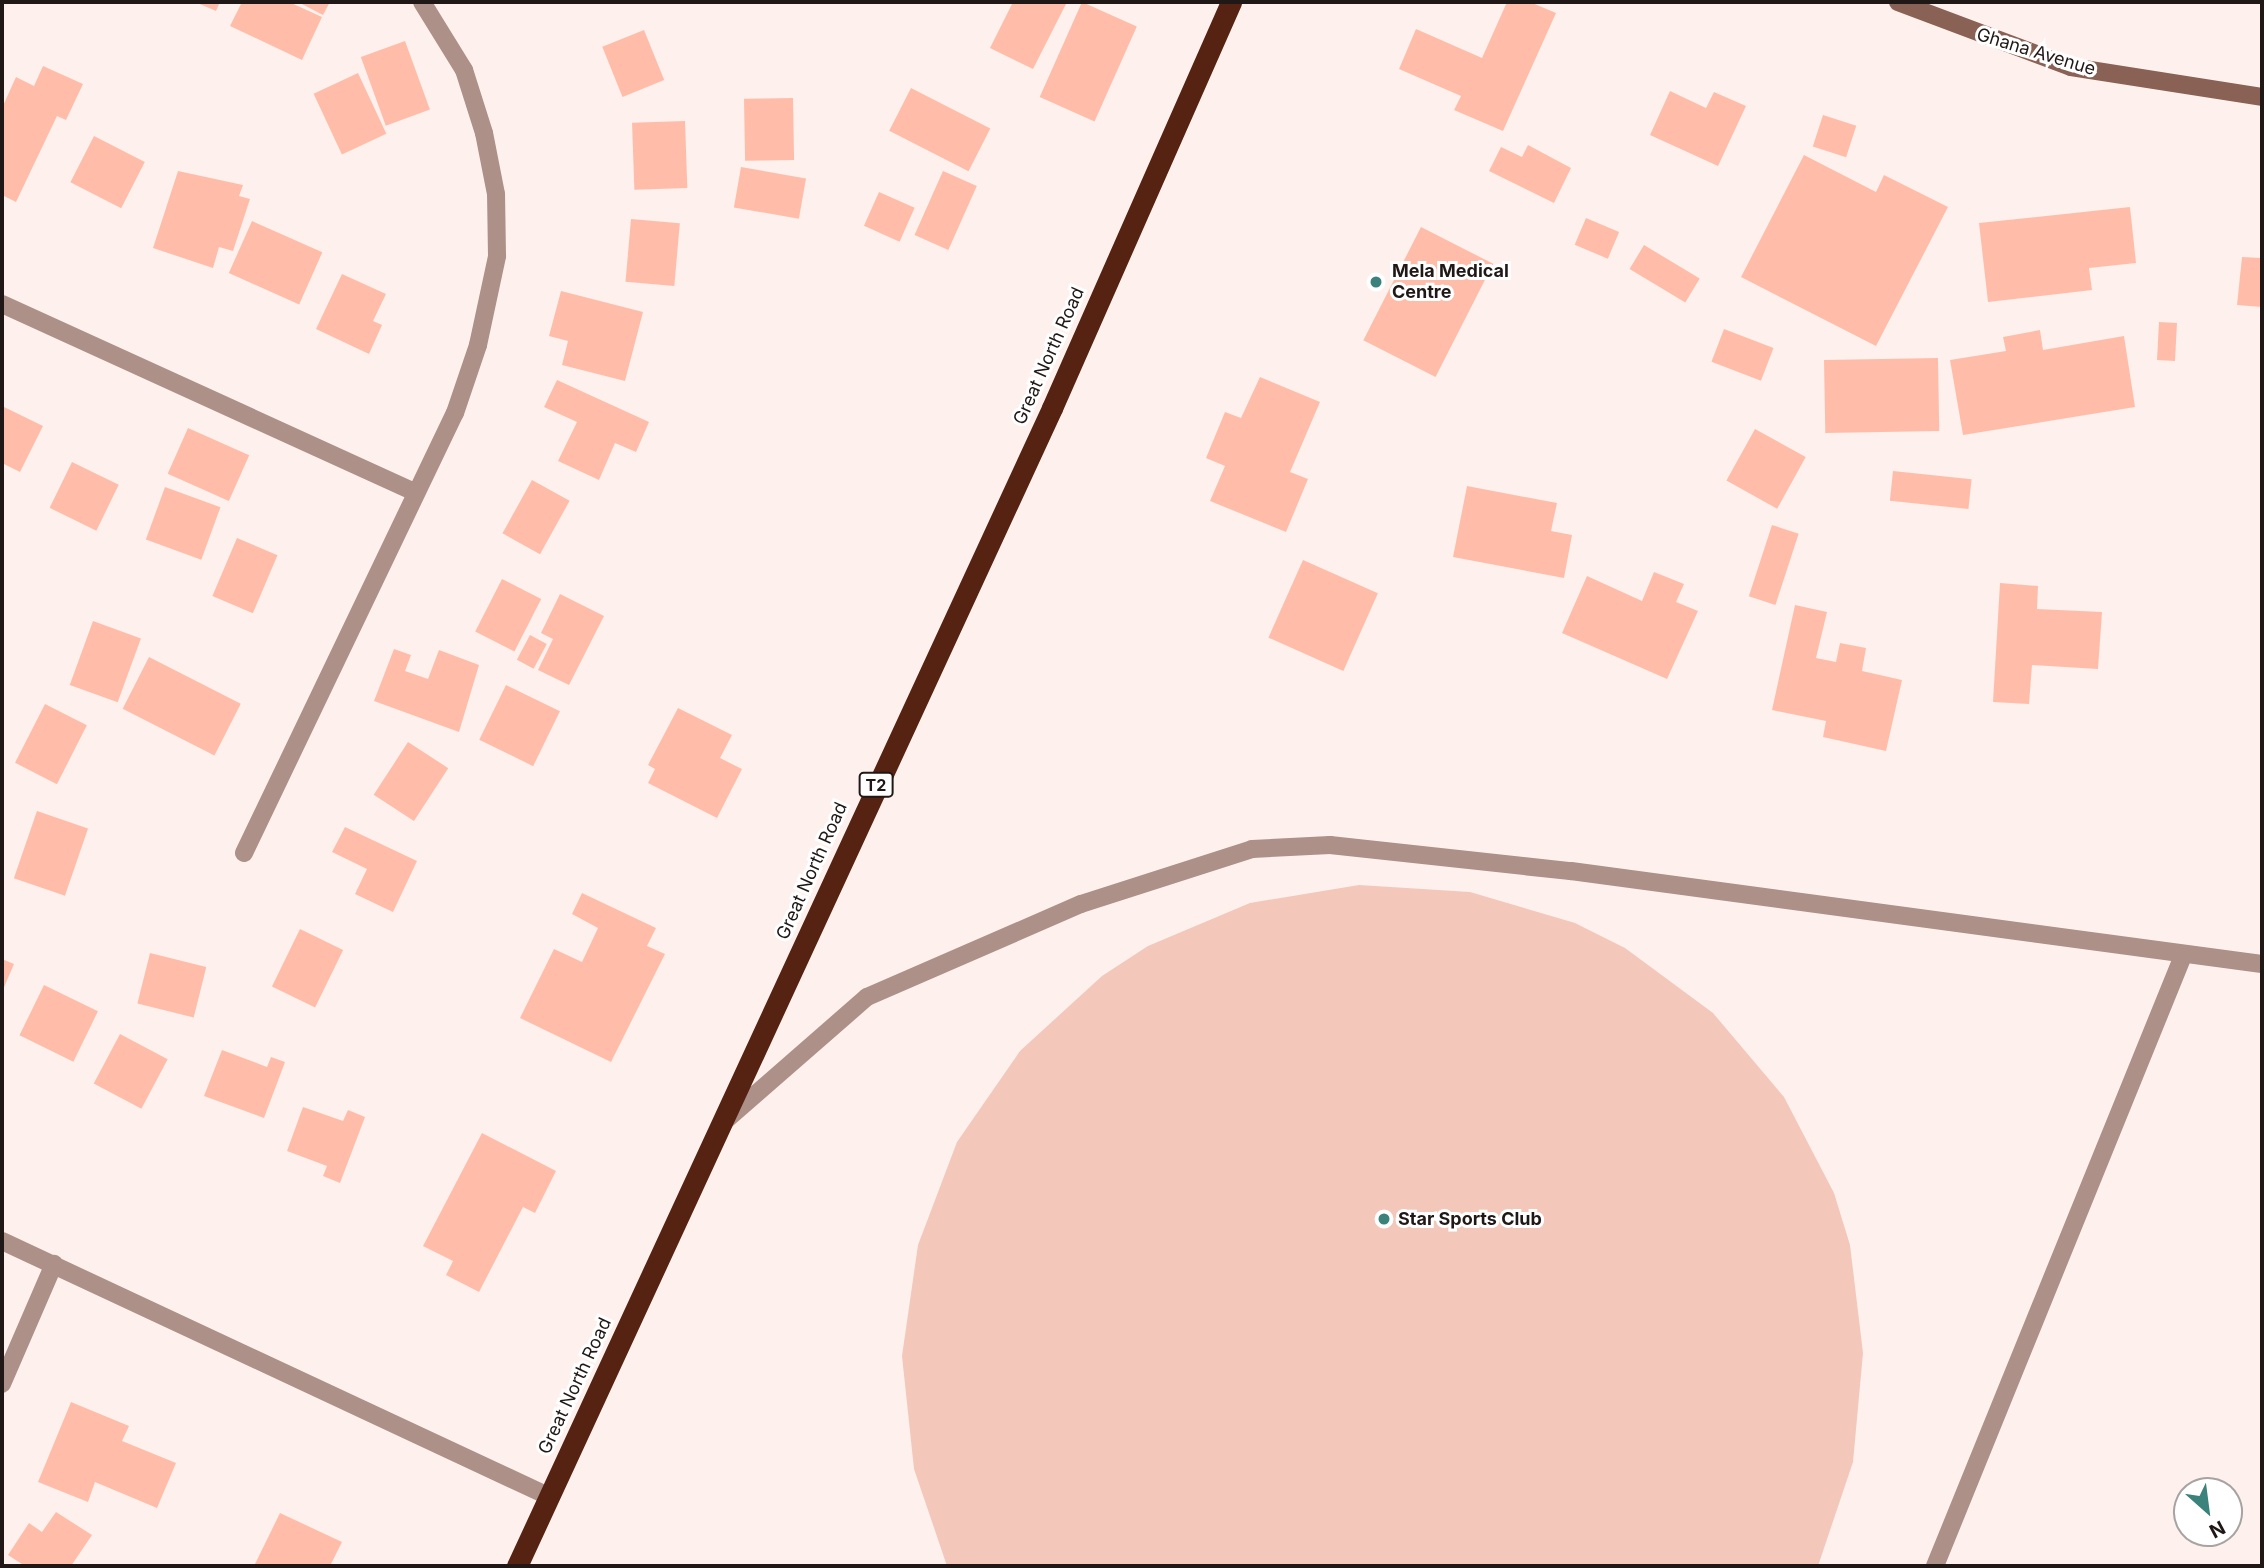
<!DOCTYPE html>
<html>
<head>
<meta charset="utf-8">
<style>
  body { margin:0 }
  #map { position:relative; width:2264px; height:1568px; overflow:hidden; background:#fef1ed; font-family:Inter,sans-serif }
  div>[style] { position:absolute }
  .green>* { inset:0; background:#f3c7ba }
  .building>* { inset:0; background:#ffbda9; transform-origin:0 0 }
  .lane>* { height:18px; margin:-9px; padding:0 9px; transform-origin:9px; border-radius:9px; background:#ad9088 }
  .street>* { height:18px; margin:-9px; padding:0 9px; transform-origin:9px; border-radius:9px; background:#ad9088 }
  .secondary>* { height:18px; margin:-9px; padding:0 9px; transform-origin:9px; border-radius:9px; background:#896155 }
  .highway>* { height:21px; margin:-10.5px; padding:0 10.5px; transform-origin:10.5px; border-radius:10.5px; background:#562212 }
  .dots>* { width:19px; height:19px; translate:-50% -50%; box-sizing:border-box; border:4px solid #fff; border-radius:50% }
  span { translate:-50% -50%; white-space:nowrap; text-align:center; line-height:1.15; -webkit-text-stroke:6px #fff; paint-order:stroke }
  .shield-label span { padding:2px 5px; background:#fff; border:2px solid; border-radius:5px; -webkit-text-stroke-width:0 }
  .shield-label { font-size:16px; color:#201816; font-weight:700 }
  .street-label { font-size:18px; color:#201816 }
  .poi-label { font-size:18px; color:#201816; font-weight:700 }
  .left { translate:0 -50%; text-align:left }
  .frame { position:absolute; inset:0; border:4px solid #201816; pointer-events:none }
  .north { position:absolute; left:2173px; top:1477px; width:70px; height:70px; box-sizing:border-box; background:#fff; border:2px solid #a6a3a2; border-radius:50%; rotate:152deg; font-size:19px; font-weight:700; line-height:28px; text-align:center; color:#201816 }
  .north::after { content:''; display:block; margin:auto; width:24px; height:32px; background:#3b827c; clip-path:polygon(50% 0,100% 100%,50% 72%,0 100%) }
</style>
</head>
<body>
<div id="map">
  <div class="green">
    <div style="clip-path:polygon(1359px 885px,1470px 892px,1575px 923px,1625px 948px,1713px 1013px,1784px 1097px,1834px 1193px,1850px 1245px,1863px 1353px,1853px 1462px,1818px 1566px,947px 1566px,914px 1469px,902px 1356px,918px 1245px,957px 1142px,1020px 1051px,1102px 976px,1148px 946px,1250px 903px)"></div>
  </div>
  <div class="building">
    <div style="clip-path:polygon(195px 2px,220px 2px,216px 11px)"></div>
    <div style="clip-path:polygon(242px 2px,289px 2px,322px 17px,302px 60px,230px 26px)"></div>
    <div style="clip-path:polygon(298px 2px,330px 2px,323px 15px)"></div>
    <div style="clip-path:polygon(1013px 2px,1067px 2px,1033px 69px,990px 48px)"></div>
    <div style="left:1082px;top:2px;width:60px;height:104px;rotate:24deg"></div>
    <div style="clip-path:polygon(1507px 2px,1530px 2px,1556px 13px,1503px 131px,1454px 110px,1461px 96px,1399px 69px,1416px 29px,1482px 58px)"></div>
    <div style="left:644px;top:30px;width:54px;height:45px;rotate:68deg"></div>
    <div style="left:405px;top:41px;width:73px;height:47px;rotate:70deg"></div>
    <div style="clip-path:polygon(43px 66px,83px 84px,66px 120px,57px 116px,16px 202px,2px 195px,2px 108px,16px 77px,34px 86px)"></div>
    <div style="left:358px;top:73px;width:67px;height:49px;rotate:65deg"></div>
    <div style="left:911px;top:88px;width:89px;height:48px;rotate:27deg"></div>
    <div style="clip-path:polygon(1670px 91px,1706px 108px,1714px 92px,1746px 106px,1718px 166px,1650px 135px)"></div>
    <div style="left:793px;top:98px;width:62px;height:49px;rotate:89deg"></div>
    <div style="left:1823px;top:115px;width:35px;height:33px;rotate:18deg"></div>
    <div style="left:685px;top:121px;width:67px;height:53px;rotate:88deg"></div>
    <div style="left:94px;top:136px;width:57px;height:52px;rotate:27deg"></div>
    <div style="clip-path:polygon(1528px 145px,1571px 168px,1554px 203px,1489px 171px,1501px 147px,1522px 157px)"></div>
    <div style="clip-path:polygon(1804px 155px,1876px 192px,1884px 175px,1948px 207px,1876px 346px,1741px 277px)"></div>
    <div style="left:741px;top:167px;width:66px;height:41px;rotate:10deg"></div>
    <div style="clip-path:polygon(178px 171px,243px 185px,239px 196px,250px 199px,233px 251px,219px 247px,213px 268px,153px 248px)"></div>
    <div style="left:943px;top:171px;width:37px;height:70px;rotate:24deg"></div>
    <div style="left:879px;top:192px;width:39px;height:37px;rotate:24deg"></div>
    <div style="clip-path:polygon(2130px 207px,2136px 263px,2089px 268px,2092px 290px,1988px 302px,1979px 223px)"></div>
    <div style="left:1586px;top:218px;width:36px;height:29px;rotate:23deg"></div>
    <div style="left:631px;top:219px;width:49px;height:63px;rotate:5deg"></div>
    <div style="left:252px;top:221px;width:77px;height:57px;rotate:24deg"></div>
    <div style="left:1421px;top:227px;width:81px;height:127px;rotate:27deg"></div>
    <div style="left:1644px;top:245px;width:65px;height:28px;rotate:31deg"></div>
    <div style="clip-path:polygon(2242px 257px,2262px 258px,2262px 307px,2237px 305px)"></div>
    <div style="clip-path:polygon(342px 274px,386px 294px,373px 321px,382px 325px,369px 354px,316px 329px)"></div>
    <div style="clip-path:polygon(561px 291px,643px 312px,625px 381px,562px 365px,568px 341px,549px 336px)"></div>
    <div style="left:2159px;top:322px;width:18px;height:38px;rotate:3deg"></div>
    <div style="left:1724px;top:329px;width:53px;height:35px;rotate:21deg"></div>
    <div style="clip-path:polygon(2040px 330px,2043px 350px,2124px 336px,2135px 407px,1963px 435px,1950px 360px,2006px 351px,2003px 337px)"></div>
    <div style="left:1938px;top:358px;width:73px;height:114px;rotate:89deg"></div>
    <div style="clip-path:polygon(1260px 377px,1320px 402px,1290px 472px,1308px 479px,1286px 532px,1210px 501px,1225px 466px,1206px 458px,1225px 412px,1241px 418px)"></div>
    <div style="clip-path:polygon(557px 380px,649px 422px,636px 452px,615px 443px,599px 480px,558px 461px,577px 422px,544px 407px)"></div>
    <div style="clip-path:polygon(2px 406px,43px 426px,20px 472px,2px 463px)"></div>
    <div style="left:188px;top:428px;width:67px;height:50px;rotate:24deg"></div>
    <div style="left:1755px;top:429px;width:58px;height:59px;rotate:29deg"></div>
    <div style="left:72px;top:462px;width:52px;height:51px;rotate:26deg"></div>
    <div style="left:1893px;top:471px;width:79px;height:30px;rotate:6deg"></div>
    <div style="left:532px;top:480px;width:43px;height:61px;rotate:29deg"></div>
    <div style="clip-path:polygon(1467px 486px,1557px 503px,1551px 531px,1572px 535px,1564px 578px,1453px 557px)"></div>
    <div style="left:165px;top:487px;width:59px;height:56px;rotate:20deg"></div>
    <div style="left:1772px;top:525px;width:28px;height:75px;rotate:18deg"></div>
    <div style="left:237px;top:538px;width:44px;height:63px;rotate:23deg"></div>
    <div style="left:1303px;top:560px;width:82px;height:85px;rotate:24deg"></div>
    <div style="clip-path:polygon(1654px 572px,1684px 584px,1676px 602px,1698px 611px,1667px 679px,1562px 633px,1587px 576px,1642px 601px)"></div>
    <div style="left:502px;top:579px;width:44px;height:59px;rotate:27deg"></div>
    <div style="clip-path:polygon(2000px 583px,2038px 586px,2037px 609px,2102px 612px,2098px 669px,2032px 665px,2029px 704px,1993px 702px)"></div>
    <div style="clip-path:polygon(560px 594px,604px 616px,569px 685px,538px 670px,553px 639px,541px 633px)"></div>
    <div style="clip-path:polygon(1795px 605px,1827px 612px,1816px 658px,1836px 662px,1840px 643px,1866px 648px,1862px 671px,1902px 680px,1886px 751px,1823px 737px,1826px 721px,1772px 710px)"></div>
    <div style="left:93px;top:621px;width:51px;height:68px;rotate:20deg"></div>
    <div style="left:530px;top:635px;width:19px;height:28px;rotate:28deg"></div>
    <div style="clip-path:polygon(394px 649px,411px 655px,405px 671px,428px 679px,439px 650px,479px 665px,459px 732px,374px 701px)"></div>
    <div style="left:149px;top:657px;width:103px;height:58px;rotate:27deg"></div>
    <div style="left:506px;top:685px;width:60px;height:61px;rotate:26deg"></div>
    <div style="left:45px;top:704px;width:47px;height:66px;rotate:27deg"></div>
    <div style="clip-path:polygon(678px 708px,732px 735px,720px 758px,742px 769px,717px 818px,648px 783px,655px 769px,648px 765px)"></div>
    <div style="left:408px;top:742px;width:48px;height:63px;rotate:33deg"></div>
    <div style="left:37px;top:811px;width:54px;height:71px;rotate:19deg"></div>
    <div style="clip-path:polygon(345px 827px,417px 861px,393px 912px,355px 894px,367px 869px,332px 852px)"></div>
    <div style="clip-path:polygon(582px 893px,656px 928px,647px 946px,665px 954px,611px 1062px,520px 1018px,554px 949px,582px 962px,598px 928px,572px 914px)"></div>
    <div style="left:300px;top:929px;width:48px;height:64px;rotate:26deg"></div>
    <div style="left:150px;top:953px;width:58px;height:52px;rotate:14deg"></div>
    <div style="clip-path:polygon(2px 959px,14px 964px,2px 992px)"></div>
    <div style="left:44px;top:985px;width:60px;height:56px;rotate:26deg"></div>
    <div style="left:120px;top:1034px;width:54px;height:56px;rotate:28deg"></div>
    <div style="clip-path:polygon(222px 1050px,267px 1067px,271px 1057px,285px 1062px,264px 1118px,204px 1096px)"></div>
    <div style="clip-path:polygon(303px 1107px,343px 1121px,348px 1110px,365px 1117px,340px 1183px,323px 1176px,327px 1166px,287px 1151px)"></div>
    <div style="clip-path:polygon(482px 1133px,556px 1171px,535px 1213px,523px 1207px,479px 1292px,446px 1275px,453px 1261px,423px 1246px)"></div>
    <div style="clip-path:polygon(71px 1402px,129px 1426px,122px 1441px,176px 1463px,157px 1508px,95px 1482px,88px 1502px,38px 1482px)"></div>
    <div style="clip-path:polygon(56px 1512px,92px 1535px,71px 1566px,25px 1566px,8px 1555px,29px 1523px,42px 1532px)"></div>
    <div style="clip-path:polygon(280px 1513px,342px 1542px,330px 1566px,254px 1566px)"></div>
  </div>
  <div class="lane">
    <div style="left:1935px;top:1566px;width:658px;rotate:-67.88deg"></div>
  </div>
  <div class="street">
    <div style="left:2px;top:304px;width:453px;rotate:24.5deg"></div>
    <div style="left:244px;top:853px;width:488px;rotate:-64.4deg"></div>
    <div style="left:455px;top:413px;width:72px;rotate:-71.3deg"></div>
    <div style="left:478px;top:345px;width:91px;rotate:-77.9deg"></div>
    <div style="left:497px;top:256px;width:62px;rotate:-90.9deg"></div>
    <div style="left:496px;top:194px;width:62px;rotate:-101.1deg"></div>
    <div style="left:484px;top:133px;width:66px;rotate:-107.6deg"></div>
    <div style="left:464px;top:70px;width:80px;rotate:-121.7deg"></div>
    <div style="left:726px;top:1120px;width:187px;rotate:-41.1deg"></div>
    <div style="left:867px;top:997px;width:233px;rotate:-23.5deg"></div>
    <div style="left:1081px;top:904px;width:180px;rotate:-17.8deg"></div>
    <div style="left:1252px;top:849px;width:78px;rotate:-2.9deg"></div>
    <div style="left:1330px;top:845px;width:242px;rotate:6.2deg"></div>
    <div style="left:1571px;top:871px;width:697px;rotate:7.67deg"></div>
    <div style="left:2px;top:1241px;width:603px;rotate:25.03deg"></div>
    <div style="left:2px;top:1384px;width:131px;rotate:-66.6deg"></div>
  </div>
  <div class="secondary">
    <div style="left:1898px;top:2px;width:185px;rotate:20.6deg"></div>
    <div style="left:2071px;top:67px;width:193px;rotate:8.9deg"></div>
  </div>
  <div class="highway">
    <div style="left:517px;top:1566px;width:1276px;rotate:-65.2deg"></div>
    <div style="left:1052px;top:408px;width:444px;rotate:-66.2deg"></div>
  </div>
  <div class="dots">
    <div style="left:1376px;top:282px;background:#3b827c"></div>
    <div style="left:1384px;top:1219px;background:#3b827c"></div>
  </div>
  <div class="shield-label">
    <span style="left:876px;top:785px">T2</span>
  </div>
  <div class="street-label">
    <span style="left:2036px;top:52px;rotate:17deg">Ghana Avenue</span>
    <span style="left:1049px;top:356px;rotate:-66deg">Great North Road</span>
    <span style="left:812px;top:871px;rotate:-66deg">Great North Road</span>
    <span style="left:575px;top:1386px;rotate:-65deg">Great North Road</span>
  </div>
  <div class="poi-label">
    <span class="left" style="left:1392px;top:282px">Mela Medical<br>Centre</span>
    <span class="left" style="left:1398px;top:1219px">Star Sports Club</span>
  </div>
  <div class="frame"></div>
  <div class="north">N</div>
</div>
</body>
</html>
